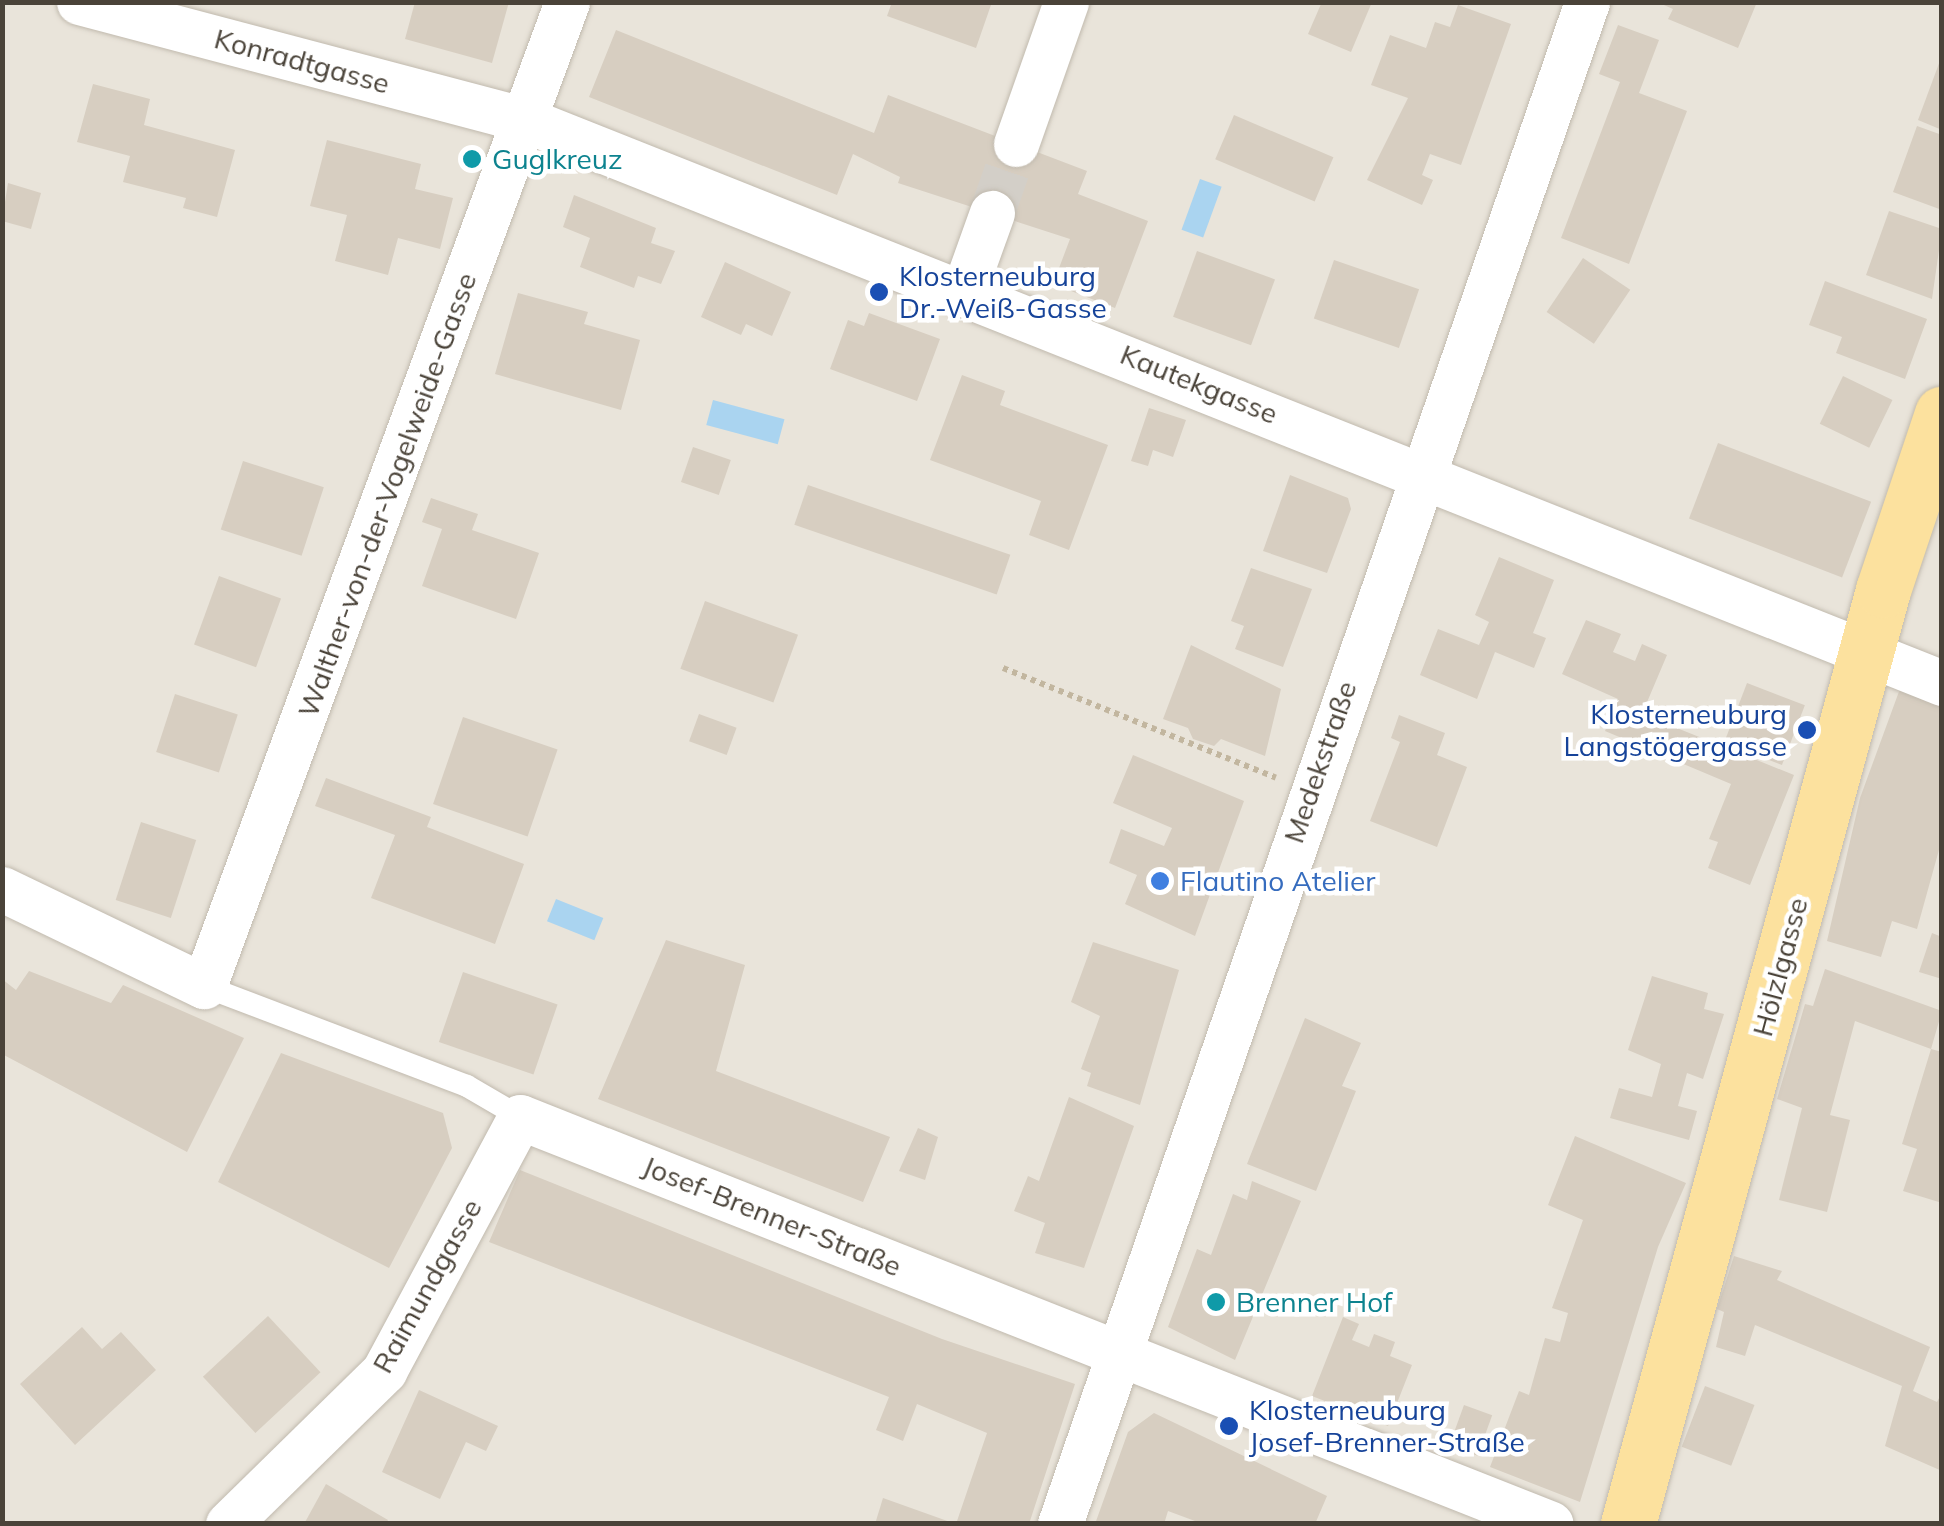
<!DOCTYPE html>
<html>
<head>
<meta charset="utf-8">
<style>
  body { margin:0 }
  #map { position:relative; width:1944px; height:1526px; overflow:hidden; background:#f5f2ec; font-family:Mulish,sans-serif }
  div>[style] { position:absolute }
  .residential>* { inset:0; background:#e9e4da; transform-origin:0 0 }
  .water>* { inset:0; background:#aad4f0; transform-origin:0 0 }
  .building>* { inset:0; background:#d7cec1; transform-origin:0 0 }
  .minor-tunnel>* { height:45px; margin-top:-22.5px; transform-origin:0; background:repeating-linear-gradient(90deg,#d3cfc8 0 45px,transparent 0 67px) }
  .path>* { height:6px; margin-top:-3px; transform-origin:0; background:repeating-linear-gradient(90deg,#c2b69f 0 5px,transparent 0 10px) }
  .roads { filter:drop-shadow(0 0 2px #c1baae) drop-shadow(0 0 2px #c1baae) }
  .service>* { height:22px; margin:-11px; padding:0 11px; transform-origin:11px; border-radius:11px; background:#fff }
  .minor>* { height:45px; margin:-22.5px; padding:0 22.5px; transform-origin:22.5px; border-radius:22.5px; background:#fff }
  .primary>* { height:55px; margin:-27.5px; padding:0 27.5px; transform-origin:27.5px; border-radius:27.5px; background:#fce19e }
  .dots>* { width:28px; height:28px; translate:-50% -50%; box-sizing:border-box; border:5px solid #fff; border-radius:50% }
  span { translate:-50% -50%; white-space:nowrap; text-align:center; line-height:1.15; -webkit-text-stroke:9px #fff; paint-order:stroke }
  .street-label { font-size:28px; color:#4a4339 }
  .culture-label { font-size:28px; color:#0d838f }
  .left { translate:0 -50%; text-align:left }
  .transit-label { font-size:28px; color:#164399 }
  .right { translate:-100% -50%; text-align:right }
  .shop-label { font-size:28px; color:#366cbe }
  .frame { position:absolute; inset:0; border:5px solid #4a4339; pointer-events:none }
</style>
</head>
<body>
<div id="map">
  <div class="residential">
    <div style="left:3px;top:3px;width:1938px;height:1520px"></div>
  </div>
  <div class="water">
    <div style="left:1200px;top:179px;width:23px;height:54px;rotate:20deg"></div>
    <div style="left:713px;top:400px;width:74px;height:26px;rotate:15deg"></div>
    <div style="left:556px;top:899px;width:51px;height:24px;rotate:22deg"></div>
  </div>
  <div class="building">
    <div style="clip-path:polygon(415px 2px,509px 2px,492px 63px,405px 39px)"></div>
    <div style="clip-path:polygon(892px 2px,992px 2px,976px 48px,887px 16px)"></div>
    <div style="clip-path:polygon(1330px 2px,1372px 2px,1351px 52px,1308px 34px,1321px 4px)"></div>
    <div style="clip-path:polygon(1657px 2px,1757px 2px,1738px 48px,1668px 19px,1673px 9px)"></div>
    <div style="clip-path:polygon(1458px 5px,1511px 24px,1461px 165px,1430px 154px,1422px 175px,1433px 180px,1422px 205px,1367px 180px,1408px 98px,1371px 85px,1390px 35px,1426px 48px,1435px 22px,1450px 27px)"></div>
    <div style="clip-path:polygon(1618px 25px,1659px 40px,1639px 93px,1687px 111px,1629px 264px,1561px 238px,1620px 82px,1599px 74px)"></div>
    <div style="clip-path:polygon(616px 30px,874px 133px,888px 95px,1087px 171px,1078px 194px,1148px 221px,1115px 308px,1053px 284px,1070px 239px,898px 183px,900px 177px,853px 154px,837px 195px,589px 97px)"></div>
    <div style="clip-path:polygon(1941px 58px,1942px 58px,1942px 130px,1918px 120px)"></div>
    <div style="clip-path:polygon(93px 84px,150px 99px,144px 125px,235px 150px,217px 217px,183px 208px,186px 198px,123px 182px,130px 156px,77px 142px)"></div>
    <div style="left:1234px;top:115px;width:108px;height:48px;rotate:23deg"></div>
    <div style="clip-path:polygon(1917px 126px,1942px 135px,1942px 210px,1893px 192px)"></div>
    <div style="clip-path:polygon(327px 140px,421px 164px,415px 189px,453px 198px,440px 249px,398px 238px,388px 275px,335px 261px,347px 215px,310px 206px)"></div>
    <div style="clip-path:polygon(8px 183px,41px 193px,31px 229px,2px 221px)"></div>
    <div style="clip-path:polygon(574px 195px,656px 228px,651px 243px,675px 251px,661px 284px,638px 276px,634px 288px,580px 267px,590px 238px,563px 227px)"></div>
    <div style="clip-path:polygon(1889px 211px,1942px 229px,1932px 299px,1866px 275px)"></div>
    <div style="left:1197px;top:251px;width:83px;height:70px;rotate:20deg"></div>
    <div style="left:1583px;top:258px;width:57px;height:65px;rotate:34deg"></div>
    <div style="left:1334px;top:260px;width:90px;height:62px;rotate:19deg"></div>
    <div style="clip-path:polygon(725px 262px,791px 292px,772px 336px,746px 324px,741px 335px,701px 317px)"></div>
    <div style="clip-path:polygon(1825px 281px,1927px 319px,1905px 379px,1836px 353px,1842px 337px,1809px 325px)"></div>
    <div style="clip-path:polygon(518px 293px,588px 312px,584px 324px,640px 340px,621px 410px,495px 374px)"></div>
    <div style="clip-path:polygon(869px 313px,940px 339px,917px 401px,830px 369px,848px 320px,864px 326px)"></div>
    <div style="clip-path:polygon(962px 375px,1005px 391px,1000px 405px,1108px 445px,1069px 550px,1029px 535px,1041px 501px,930px 460px)"></div>
    <div style="left:1843px;top:376px;width:55px;height:53px;rotate:26deg"></div>
    <div style="clip-path:polygon(1149px 408px,1186px 420px,1173px 457px,1153px 450px,1148px 466px,1131px 461px)"></div>
    <div style="left:1718px;top:443px;width:164px;height:81px;rotate:21deg"></div>
    <div style="left:693px;top:447px;width:40px;height:37px;rotate:19deg"></div>
    <div style="left:243px;top:461px;width:85px;height:72px;rotate:18deg"></div>
    <div style="clip-path:polygon(1290px 475px,1348px 498px,1351px 509px,1327px 573px,1263px 551px)"></div>
    <div style="left:808px;top:485px;width:214px;height:42px;rotate:19deg"></div>
    <div style="clip-path:polygon(431px 498px,478px 514px,472px 530px,539px 553px,516px 619px,422px 586px,442px 529px,422px 522px)"></div>
    <div style="clip-path:polygon(1499px 557px,1554px 580px,1533px 633px,1546px 638px,1534px 668px,1495px 652px,1477px 699px,1420px 675px,1438px 629px,1479px 645px,1489px 622px,1475px 615px)"></div>
    <div style="clip-path:polygon(1251px 568px,1312px 589px,1283px 667px,1235px 649px,1244px 626px,1231px 621px)"></div>
    <div style="left:219px;top:576px;width:66px;height:73px;rotate:20deg"></div>
    <div style="left:705px;top:601px;width:99px;height:72px;rotate:20deg"></div>
    <div style="clip-path:polygon(1586px 620px,1621px 634px,1613px 652px,1635px 661px,1642px 644px,1667px 655px,1642px 714px,1794px 775px,1750px 885px,1708px 868px,1718px 842px,1709px 839px,1731px 784px,1605px 731px,1618px 699px,1562px 674px)"></div>
    <div style="clip-path:polygon(1191px 645px,1281px 689px,1265px 756px,1221px 739px,1214px 746px,1193px 739px,1188px 728px,1163px 719px)"></div>
    <div style="left:1747px;top:683px;width:62px;height:64px;rotate:21deg"></div>
    <div style="clip-path:polygon(1901px 686px,1942px 702px,1942px 839px,1917px 929px,1892px 921px,1881px 957px,1827px 941px,1860px 798px)"></div>
    <div style="left:175px;top:694px;width:66px;height:61px;rotate:18deg"></div>
    <div style="left:699px;top:714px;width:40px;height:29px;rotate:20deg"></div>
    <div style="clip-path:polygon(1399px 715px,1445px 733px,1437px 755px,1467px 767px,1437px 847px,1370px 821px,1400px 742px,1391px 738px)"></div>
    <div style="left:463px;top:717px;width:100px;height:92px;rotate:19deg"></div>
    <div style="clip-path:polygon(1133px 755px,1244px 801px,1195px 936px,1125px 904px,1137px 875px,1109px 863px,1121px 829px,1164px 846px,1172px 828px,1113px 803px)"></div>
    <div style="clip-path:polygon(326px 778px,431px 817px,427px 827px,524px 864px,495px 944px,371px 898px,395px 835px,315px 806px)"></div>
    <div style="left:141px;top:822px;width:58px;height:82px;rotate:18deg"></div>
    <div style="clip-path:polygon(1932px 933px,1942px 937px,1942px 979px,1919px 972px)"></div>
    <div style="clip-path:polygon(666px 940px,745px 965px,716px 1071px,890px 1137px,863px 1202px,598px 1099px)"></div>
    <div style="clip-path:polygon(1093px 942px,1179px 970px,1140px 1105px,1087px 1086px,1091px 1073px,1081px 1069px,1100px 1016px,1071px 1002px)"></div>
    <div style="clip-path:polygon(1825px 969px,1942px 1011px,1931px 1049px,1942px 1052px,1942px 1203px,1903px 1191px,1917px 1149px,1902px 1144px,1931px 1049px,1855px 1021px,1830px 1115px,1850px 1120px,1827px 1212px,1779px 1200px,1802px 1108px,1777px 1099px,1805px 1004px,1813px 1006px)"></div>
    <div style="clip-path:polygon(29px 971px,111px 1003px,123px 985px,244px 1038px,187px 1152px,2px 1054px,2px 979px,16px 990px)"></div>
    <div style="left:463px;top:972px;width:100px;height:74px;rotate:19deg"></div>
    <div style="clip-path:polygon(1652px 976px,1708px 993px,1704px 1009px,1724px 1014px,1703px 1079px,1687px 1073px,1678px 1106px,1697px 1111px,1689px 1140px,1610px 1118px,1619px 1088px,1652px 1097px,1661px 1064px,1628px 1050px)"></div>
    <div style="clip-path:polygon(1305px 1018px,1361px 1043px,1342px 1086px,1356px 1091px,1316px 1191px,1247px 1164px)"></div>
    <div style="clip-path:polygon(281px 1053px,443px 1113px,452px 1148px,389px 1268px,218px 1182px)"></div>
    <div style="clip-path:polygon(1069px 1097px,1134px 1126px,1084px 1268px,1035px 1253px,1045px 1223px,1014px 1211px,1028px 1176px,1039px 1181px)"></div>
    <div style="clip-path:polygon(918px 1128px,938px 1137px,925px 1180px,899px 1171px)"></div>
    <div style="clip-path:polygon(1575px 1136px,1686px 1183px,1658px 1247px,1580px 1502px,1490px 1467px,1519px 1391px,1529px 1395px,1545px 1338px,1560px 1342px,1568px 1313px,1552px 1308px,1583px 1220px,1548px 1205px)"></div>
    <div style="clip-path:polygon(520px 1170px,942px 1339px,1075px 1384px,1029px 1524px,956px 1524px,987px 1433px,917px 1404px,903px 1441px,876px 1430px,889px 1397px,489px 1242px)"></div>
    <div style="clip-path:polygon(1252px 1181px,1301px 1201px,1235px 1360px,1168px 1327px,1197px 1249px,1211px 1255px,1233px 1194px,1247px 1200px)"></div>
    <div style="clip-path:polygon(1734px 1256px,1782px 1271px,1777px 1280px,1930px 1347px,1913px 1391px,1937px 1402px,1942px 1392px,1942px 1471px,1885px 1446px,1902px 1386px,1755px 1325px,1745px 1356px,1716px 1347px,1724px 1312px,1717px 1309px)"></div>
    <div style="left:268px;top:1316px;width:77px;height:89px;rotate:47deg"></div>
    <div style="clip-path:polygon(1343px 1317px,1359px 1324px,1352px 1340px,1369px 1347px,1374px 1334px,1395px 1342px,1390px 1356px,1412px 1365px,1388px 1426px,1312px 1396px)"></div>
    <div style="clip-path:polygon(82px 1327px,102px 1349px,121px 1332px,156px 1370px,75px 1445px,20px 1384px)"></div>
    <div style="left:1705px;top:1386px;width:53px;height:65px;rotate:21deg"></div>
    <div style="clip-path:polygon(419px 1390px,498px 1426px,486px 1451px,466px 1442px,440px 1499px,382px 1472px)"></div>
    <div style="left:1464px;top:1405px;width:30px;height:43px;rotate:20deg"></div>
    <div style="clip-path:polygon(1154px 1413px,1327px 1496px,1315px 1524px,1203px 1524px,1168px 1511px,1164px 1524px,1095px 1524px,1128px 1432px)"></div>
    <div style="clip-path:polygon(326px 1484px,388px 1520px,386px 1524px,304px 1524px)"></div>
    <div style="clip-path:polygon(883px 1498px,953px 1523px,953px 1524px,875px 1524px)"></div>
  </div>
  <div class="minor-tunnel">
    <div style="left:992px;top:213px;width:73px;rotate:-70.8deg"></div>
  </div>
  <div class="path">
    <div style="left:1003px;top:668px;width:294px;rotate:21.9deg"></div>
  </div>
  <div class="roads">
    <div class="service">
      <div style="left:204px;top:986px;width:281px;rotate:20.8deg"></div>
      <div style="left:467px;top:1086px;width:61px;rotate:30.3deg"></div>
    </div>
    <div class="minor">
      <div style="left:79px;top:2px;width:462px;rotate:14.8deg"></div>
      <div style="left:526px;top:120px;width:1524px;rotate:21.68deg"></div>
      <div style="left:1016px;top:144px;width:151px;rotate:-70.6deg"></div>
      <div style="left:964px;top:291px;width:83px;rotate:-70.3deg"></div>
      <div style="left:2px;top:889px;width:224px;rotate:25.7deg"></div>
      <div style="left:204px;top:986px;width:1049px;rotate:-69.75deg"></div>
      <div style="left:228px;top:1524px;width:219px;rotate:-44.4deg"></div>
      <div style="left:384px;top:1371px;width:288px;rotate:-61.8deg"></div>
      <div style="left:520px;top:1117px;width:1108px;rotate:21.54deg"></div>
      <div style="left:1060px;top:1524px;width:1611px;rotate:-70.9deg"></div>
    </div>
    <div class="primary">
      <div style="left:1628px;top:1524px;width:968px;rotate:-74.73deg"></div>
      <div style="left:1883px;top:590px;width:186px;rotate:-71.5deg"></div>
    </div>
  </div>
  <div class="dots">
    <div style="left:472px;top:159px;background:#0f9aa8"></div>
    <div style="left:879px;top:292px;background:#1a4fb4"></div>
    <div style="left:1807px;top:730px;background:#1a4fb4"></div>
    <div style="left:1160px;top:881px;background:#3f7fe0"></div>
    <div style="left:1216px;top:1302px;background:#0f9aa8"></div>
    <div style="left:1229px;top:1426px;background:#1a4fb4"></div>
  </div>
  <div class="street-label">
    <span style="left:302px;top:61px;rotate:15deg">Konradtgasse</span>
    <span style="left:1199px;top:384px;rotate:22deg">Kautekgasse</span>
    <span style="left:387px;top:495px;rotate:-70deg">Walther-von-der-Vogelweide-Gasse</span>
    <span style="left:1320px;top:762px;rotate:-71deg">Medekstraße</span>
    <span style="left:1780px;top:967px;rotate:-75deg">Hölzlgasse</span>
    <span style="left:772px;top:1216px;rotate:22deg">Josef-Brenner-Straße</span>
    <span style="left:427px;top:1286px;rotate:-61deg">Raimundgasse</span>
  </div>
  <div class="culture-label">
    <span class="left" style="left:492px;top:159px">Guglkreuz</span>
    <span class="left" style="left:1236px;top:1302px">Brenner Hof</span>
  </div>
  <div class="transit-label">
    <span class="left" style="left:899px;top:292px">Klosterneuburg<br>Dr.-Weiß-Gasse</span>
    <span class="right" style="left:1787px;top:730px">Klosterneuburg<br>Langstögergasse</span>
    <span class="left" style="left:1249px;top:1426px">Klosterneuburg<br>Josef-Brenner-Straße</span>
  </div>
  <div class="shop-label">
    <span class="left" style="left:1180px;top:881px">Flautino Atelier</span>
  </div>
  <div class="frame"></div>
</div>
</body>
</html>
